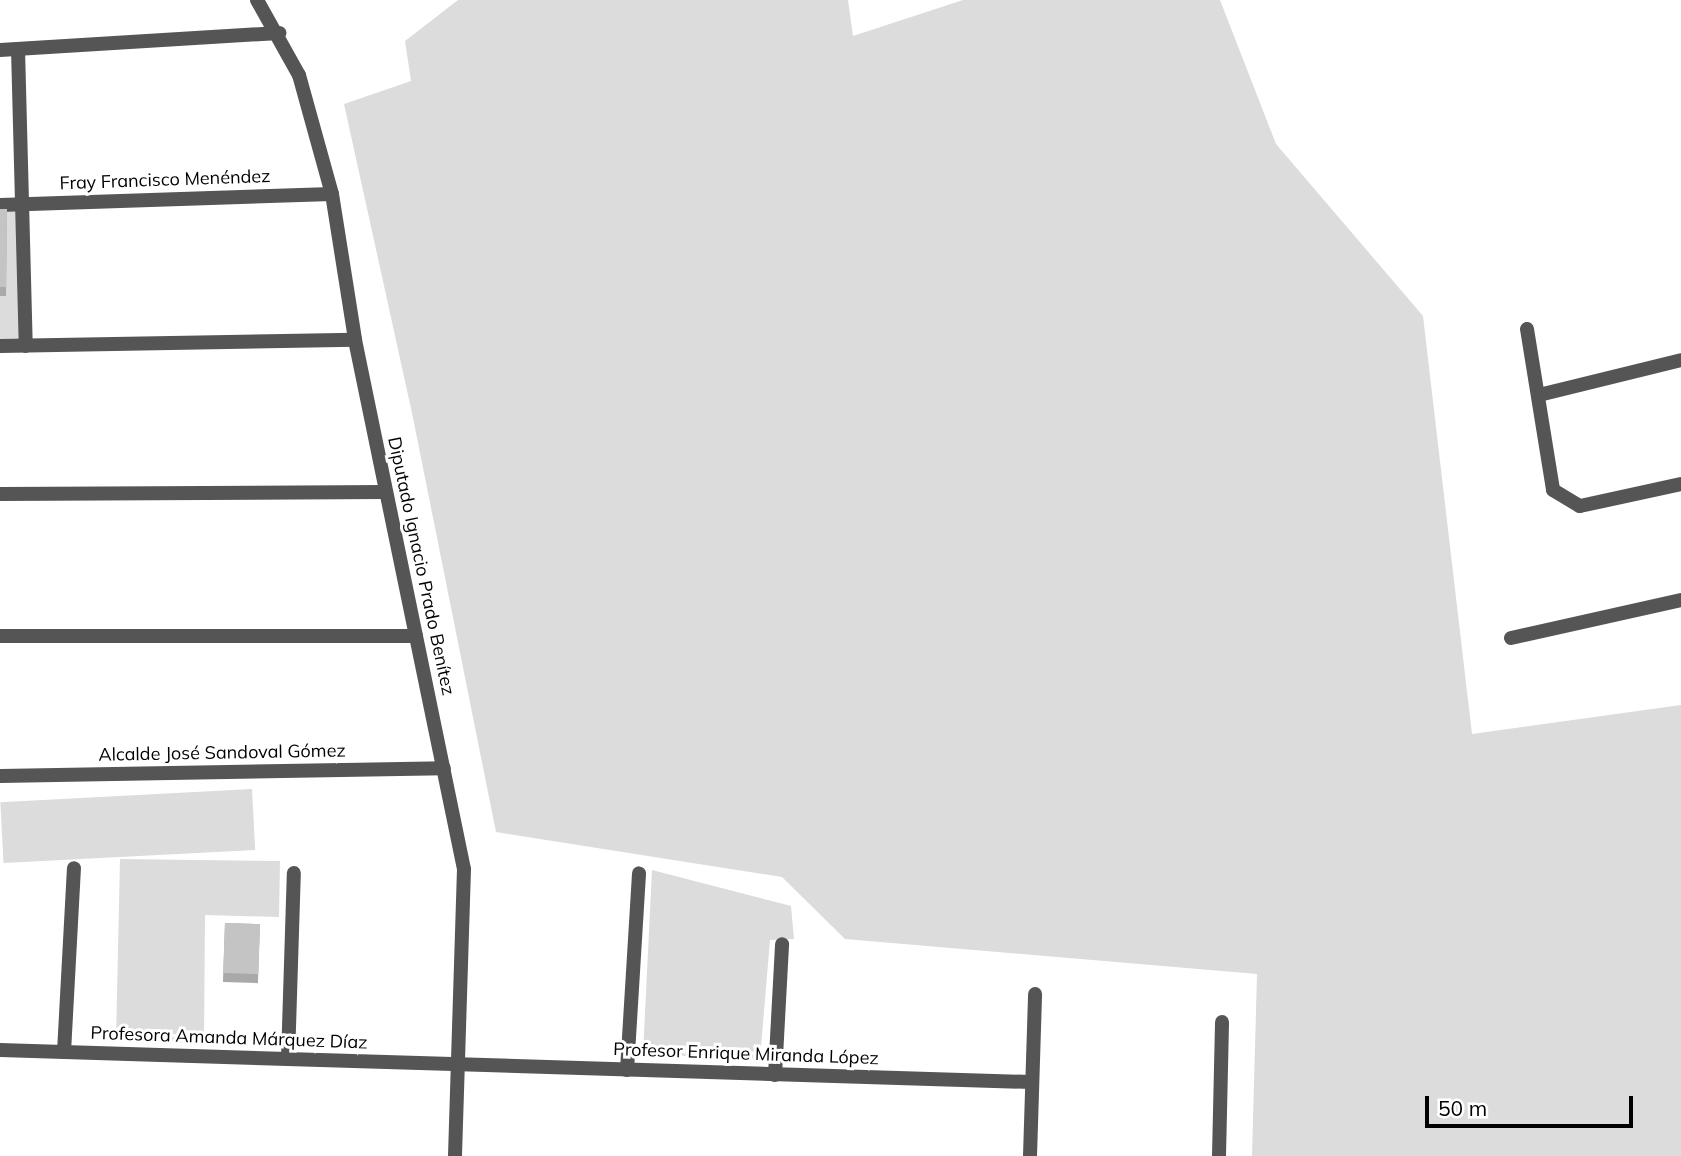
<!DOCTYPE html>
<html>
<head>
<meta charset="utf-8">
<style>
  body { margin:0 }
  #map { position:relative; width:1681px; height:1156px; overflow:hidden; background:#fff; font-family:Mulish,sans-serif }
  div>[style] { position:absolute }
  .green>* { inset:0; background:#dcdcdc; transform-origin:0 0 }
  .street>* { height:14px; margin:-7px; padding:0 7px; transform-origin:7px; border-radius:7px; background:#555 }
  .wall>* { inset:0; background:#a9a9a9; transform-origin:0 0 }
  .building>* { inset:0; background:#c4c4c4; transform-origin:0 0 }
  span { translate:-50% -50%; white-space:nowrap; text-align:center; line-height:1.15; -webkit-text-stroke:6px #fff; paint-order:stroke }
  .street-label { font-size:18px; color:#000 }
  .scale { position:absolute; left:1425px; top:1096px; width:208px; height:32px; box-sizing:border-box; border:4px solid #000; border-top:0; padding-left:9px; font-size:21px; line-height:24px; white-space:nowrap; color:#000; -webkit-text-stroke:5px #fff; paint-order:stroke }
</style>
</head>
<body>
<div id="map">
  <div class="green">
    <div style="clip-path:polygon(458px 0,848px 0,853px 36px,963px 0,1220px 0,1276px 144px,1423px 316px,1472px 734px,1681px 705px,1681px 1156px,1252px 1156px,1257px 974px,845px 939px,782px 877px,496px 832px,412px 413px,344px 104px,411px 81px,405px 41px)"></div>
    <div style="clip-path:polygon(0 206px,20px 206px,24px 344px,0 344px)"></div>
    <div style="left:252px;top:789px;width:61px;height:252px;rotate:87deg"></div>
    <div style="clip-path:polygon(120px 859px,280px 861px,279px 917px,205px 915px,204px 1043px,116px 1040px)"></div>
    <div style="clip-path:polygon(652px 870px,791px 906px,794px 939px,770px 940px,760px 1059px,643px 1054px)"></div>
  </div>
  <div class="street">
    <div style="left:257px;top:0;width:86px;rotate:60.8deg"></div>
    <div style="left:299px;top:75px;width:123px;rotate:74.5deg"></div>
    <div style="left:332px;top:194px;width:148px;rotate:81deg"></div>
    <div style="left:355px;top:340px;width:540px;rotate:78.36deg"></div>
    <div style="left:464px;top:869px;width:287px;rotate:91.8deg"></div>
    <div style="left:18px;top:49px;width:297px;rotate:88.5deg"></div>
    <div style="left:0;top:50px;width:280px;rotate:-3.5deg"></div>
    <div style="left:0;top:205px;width:332px;rotate:-1.9deg"></div>
    <div style="left:1527px;top:329px;width:163px;rotate:80.8deg"></div>
    <div style="left:1553px;top:490px;width:31px;rotate:31deg"></div>
    <div style="left:1580px;top:506px;width:103px;rotate:-12.3deg"></div>
    <div style="left:0;top:346px;width:355px;rotate:-1deg"></div>
    <div style="left:1539px;top:395px;width:146px;rotate:-13.8deg"></div>
    <div style="left:0;top:494px;width:385px;rotate:-0.3deg"></div>
    <div style="left:0;top:636px;width:416px"></div>
    <div style="left:1511px;top:638px;width:174px;rotate:-12.6deg"></div>
    <div style="left:0;top:776px;width:444px;rotate:-1deg"></div>
    <div style="left:0;top:1050px;width:1032px;rotate:1.78deg"></div>
    <div style="left:64px;top:1052px;width:184px;rotate:-86.9deg"></div>
    <div style="left:288px;top:1059px;width:186px;rotate:-88.2deg"></div>
    <div style="left:627px;top:1070px;width:197px;rotate:-86.5deg"></div>
    <div style="left:775px;top:1075px;width:131px;rotate:-86.9deg"></div>
    <div style="left:1030px;top:1156px;width:162px;rotate:-88.2deg"></div>
    <div style="left:1219px;top:1156px;width:134px;rotate:-88.7deg"></div>
  </div>
  <div class="wall">
    <div style="clip-path:polygon(0 209px,7px 209px,6px 296px,0 296px)"></div>
    <div style="left:225px;top:923px;width:35px;height:59px;rotate:2deg"></div>
  </div>
  <div class="building">
    <div style="clip-path:polygon(0 209px,7px 209px,6px 287px,0 287px)"></div>
    <div style="left:225px;top:923px;width:35px;height:50px;rotate:2deg"></div>
  </div>
  <div class="street-label">
    <span style="left:165px;top:180px;rotate:-2deg">Fray Francisco Menéndez</span>
    <span style="left:421px;top:566px;rotate:78deg">Diputado Ignacio Prado Benítez</span>
    <span style="left:222px;top:753px;rotate:-1deg">Alcalde José Sandoval Gómez</span>
    <span style="left:229px;top:1038px;rotate:2deg">Profesora Amanda Márquez Díaz</span>
    <span style="left:746px;top:1054px;rotate:2deg">Profesor Enrique Miranda López</span>
  </div>
  <div class="scale">50 m</div>
</div>
</body>
</html>
